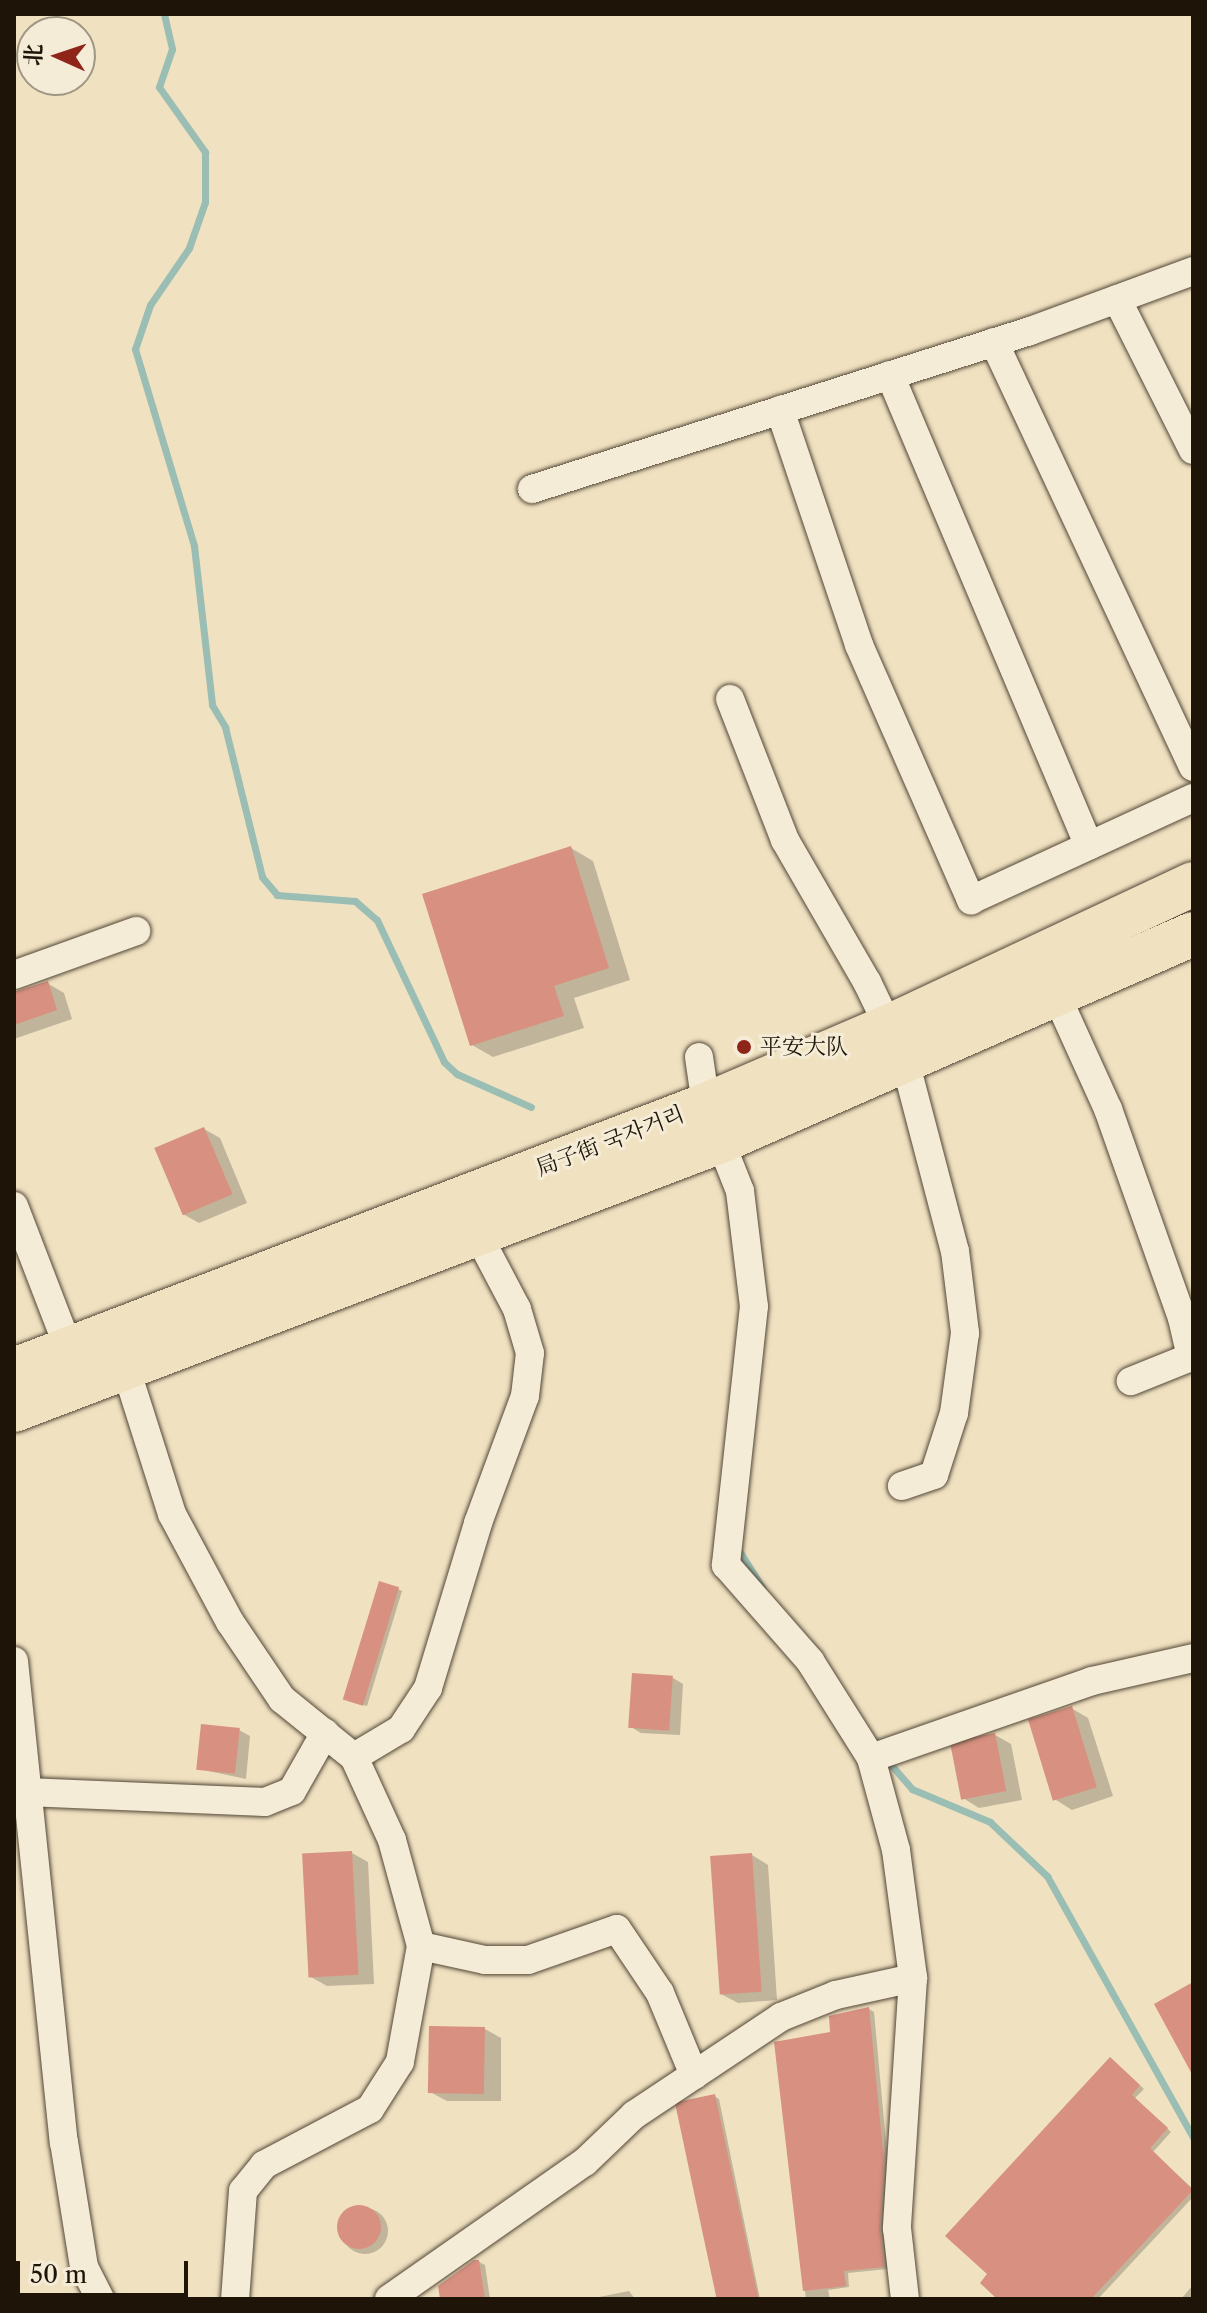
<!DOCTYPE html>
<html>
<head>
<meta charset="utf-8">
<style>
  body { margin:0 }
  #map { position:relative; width:1207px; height:2313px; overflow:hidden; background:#f0e1c1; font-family:"Libre Caslon Text","Noto Serif SC","Noto Serif KR",serif }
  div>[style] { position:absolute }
  .shadow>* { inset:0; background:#0003 }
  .round { border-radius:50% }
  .stream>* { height:7px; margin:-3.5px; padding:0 3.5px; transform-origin:3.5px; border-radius:3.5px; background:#9abdb4 }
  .building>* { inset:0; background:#d89080; transform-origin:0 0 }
  .roads { filter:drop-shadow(0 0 2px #524736) drop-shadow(0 0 2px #524736) }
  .minor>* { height:28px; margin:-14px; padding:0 14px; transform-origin:14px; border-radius:14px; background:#f5ecd7 }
  .primary>* { height:44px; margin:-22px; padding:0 22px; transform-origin:22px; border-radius:22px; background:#f0e1c1 }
  .dots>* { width:22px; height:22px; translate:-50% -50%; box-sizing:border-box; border:4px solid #f5ecd7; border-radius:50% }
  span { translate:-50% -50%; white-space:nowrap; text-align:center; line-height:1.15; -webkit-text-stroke:6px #f5ecd7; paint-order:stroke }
  .poi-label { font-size:22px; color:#1e1408 }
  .left { translate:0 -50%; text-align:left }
  .street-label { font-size:22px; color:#1e1408 }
  .frame { position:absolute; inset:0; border:16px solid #1e1408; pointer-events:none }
  .north { position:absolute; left:16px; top:16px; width:80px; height:80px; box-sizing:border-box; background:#f5ecd7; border:2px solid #9f9684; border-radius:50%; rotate:273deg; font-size:22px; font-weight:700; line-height:32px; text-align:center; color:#1e1408 }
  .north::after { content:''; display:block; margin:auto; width:28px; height:36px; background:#8f2418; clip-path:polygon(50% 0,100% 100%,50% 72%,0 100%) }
  .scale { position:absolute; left:16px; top:2261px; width:172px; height:36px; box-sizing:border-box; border:4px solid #1e1408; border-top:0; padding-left:10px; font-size:24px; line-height:28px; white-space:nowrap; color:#1e1408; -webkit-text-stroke:6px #f5ecd7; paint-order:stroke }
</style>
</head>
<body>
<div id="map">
  <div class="shadow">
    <div style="clip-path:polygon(571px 848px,593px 861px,630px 980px,574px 998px,584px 1028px,493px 1057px,472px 1045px)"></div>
    <div style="clip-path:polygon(47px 983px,64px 993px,72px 1019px,14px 1039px,14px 992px)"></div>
    <div style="clip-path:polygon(204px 1129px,220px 1138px,247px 1203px,199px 1223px,183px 1214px)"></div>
    <div style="clip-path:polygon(398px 1589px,402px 1591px,367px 1706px,349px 1701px)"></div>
    <div style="clip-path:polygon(673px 1678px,683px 1684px,680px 1735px,641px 1733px,631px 1727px)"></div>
    <div style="clip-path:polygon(1071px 1708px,1088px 1718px,1113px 1796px,1072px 1810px,1056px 1800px)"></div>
    <div style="clip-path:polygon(239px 1730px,250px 1736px,246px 1779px,199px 1769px)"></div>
    <div style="clip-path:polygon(995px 1735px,1011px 1744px,1022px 1800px,979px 1808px,963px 1798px)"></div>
    <div style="clip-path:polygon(352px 1853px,368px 1862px,374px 1984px,327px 1986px,311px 1977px)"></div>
    <div style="clip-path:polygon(752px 1855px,768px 1865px,777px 2000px,738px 2003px,721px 1994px)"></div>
    <div style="clip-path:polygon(869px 2009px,874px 2012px,888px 2164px,888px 2269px,848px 2273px,849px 2287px,828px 2290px,830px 2299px,806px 2299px,776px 2044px,833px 2034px)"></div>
    <div style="clip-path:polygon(485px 2029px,501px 2038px,501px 2101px,447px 2101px,430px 2092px)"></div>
    <div style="clip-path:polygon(1115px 2062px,1144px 2089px,1135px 2098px,1171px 2132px,1153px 2152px,1193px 2189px,1193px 2197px,1098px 2299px,1000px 2299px)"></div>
    <div style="clip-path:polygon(714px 2096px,719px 2099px,760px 2299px,718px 2299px)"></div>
    <div class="round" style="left:342px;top:2208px;width:46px;height:46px"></div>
    <div style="clip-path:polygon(479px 2262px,485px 2265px,490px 2299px,442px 2299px,440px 2286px)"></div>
    <div style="clip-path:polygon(1193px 2285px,1193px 2299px,1181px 2299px)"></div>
    <div style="clip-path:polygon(629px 2291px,635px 2299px,594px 2299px,594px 2298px)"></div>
  </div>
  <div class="stream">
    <div style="left:164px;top:14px;width:36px;rotate:77deg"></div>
    <div style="left:172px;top:49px;width:40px;rotate:108.9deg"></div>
    <div style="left:159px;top:87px;width:80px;rotate:54.7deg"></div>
    <div style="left:205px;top:152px;width:50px;rotate:90deg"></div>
    <div style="left:205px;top:202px;width:49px;rotate:109.2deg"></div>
    <div style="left:189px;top:248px;width:69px;rotate:124.4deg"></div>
    <div style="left:150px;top:305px;width:46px;rotate:108.8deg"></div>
    <div style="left:135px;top:349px;width:206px;rotate:73.3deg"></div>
    <div style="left:194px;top:546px;width:160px;rotate:83.5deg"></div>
    <div style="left:212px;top:705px;width:26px;rotate:59deg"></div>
    <div style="left:225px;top:727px;width:154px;rotate:76.1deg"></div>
    <div style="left:262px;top:877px;width:23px;rotate:50deg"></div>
    <div style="left:277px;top:895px;width:78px;rotate:4.4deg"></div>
    <div style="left:355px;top:901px;width:29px;rotate:41deg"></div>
    <div style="left:377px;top:920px;width:157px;rotate:64.7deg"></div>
    <div style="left:444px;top:1062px;width:18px;rotate:43deg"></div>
    <div style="left:457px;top:1074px;width:81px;rotate:24deg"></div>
    <div style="left:736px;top:1546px;width:49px;rotate:57.6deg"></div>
    <div style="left:886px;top:1759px;width:40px;rotate:49deg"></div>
    <div style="left:912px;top:1789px;width:85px;rotate:22.9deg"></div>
    <div style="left:990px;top:1822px;width:79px;rotate:43.5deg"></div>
    <div style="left:1047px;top:1876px;width:299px;rotate:60.8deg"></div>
  </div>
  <div class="building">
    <div style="clip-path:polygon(571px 846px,609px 968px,554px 986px,564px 1016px,470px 1046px,422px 894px)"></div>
    <div style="clip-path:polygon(48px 981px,57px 1010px,14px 1025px,14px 992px)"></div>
    <div style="left:204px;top:1127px;width:73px;height:54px;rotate:67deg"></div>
    <div style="left:379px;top:1581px;width:21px;height:124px;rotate:17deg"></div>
    <div style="left:632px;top:1673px;width:41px;height:55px;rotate:4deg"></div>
    <div style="left:1072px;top:1706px;width:85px;height:46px;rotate:73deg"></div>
    <div style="left:201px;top:1724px;width:39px;height:46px;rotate:6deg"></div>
    <div style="left:995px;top:1733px;width:59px;height:46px;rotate:79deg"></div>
    <div style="left:352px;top:1851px;width:124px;height:50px;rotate:87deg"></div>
    <div style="left:752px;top:1853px;width:139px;height:42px;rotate:86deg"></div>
    <div style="clip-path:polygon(1193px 1982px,1193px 2076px,1154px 2004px)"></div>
    <div style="clip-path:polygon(869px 2007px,884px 2161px,880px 2227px,884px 2267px,844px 2271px,846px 2286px,803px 2291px,774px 2042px,830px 2032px,829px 2016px)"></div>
    <div style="left:429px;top:2026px;width:56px;height:67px;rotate:1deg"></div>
    <div style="clip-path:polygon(1110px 2057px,1140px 2085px,1132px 2095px,1168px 2128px,1150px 2148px,1193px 2190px,1091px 2299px,997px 2299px,980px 2283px,987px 2274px,945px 2236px)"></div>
    <div style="left:715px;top:2094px;width:209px;height:41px;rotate:78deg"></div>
    <div class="round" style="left:337px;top:2205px;width:44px;height:44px"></div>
    <div style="clip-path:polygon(474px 2260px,479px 2260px,485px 2299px,440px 2299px,438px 2286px)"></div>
  </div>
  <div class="roads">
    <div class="minor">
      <div style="left:1117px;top:299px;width:169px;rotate:63.3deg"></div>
      <div style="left:994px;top:342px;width:469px;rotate:64.9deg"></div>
      <div style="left:890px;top:375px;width:511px;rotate:67.1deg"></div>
      <div style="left:780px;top:410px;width:248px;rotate:71.4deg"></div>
      <div style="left:859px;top:645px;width:279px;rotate:66.3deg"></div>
      <div style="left:971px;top:900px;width:244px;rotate:-24.7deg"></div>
      <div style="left:532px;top:489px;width:522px;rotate:-17.6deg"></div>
      <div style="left:1030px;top:331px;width:174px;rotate:-20.2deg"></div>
      <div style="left:730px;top:699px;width:151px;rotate:68.7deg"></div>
      <div style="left:785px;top:840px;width:164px;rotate:60deg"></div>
      <div style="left:867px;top:982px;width:88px;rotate:64.3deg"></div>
      <div style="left:905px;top:1061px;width:196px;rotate:75.3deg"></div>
      <div style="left:955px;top:1251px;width:83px;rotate:83deg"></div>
      <div style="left:965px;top:1333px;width:81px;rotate:97.8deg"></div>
      <div style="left:954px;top:1413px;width:65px;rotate:107.9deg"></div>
      <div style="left:934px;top:1475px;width:34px;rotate:161deg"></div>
      <div style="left:14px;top:975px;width:130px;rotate:-19.8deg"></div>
      <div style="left:1049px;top:979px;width:143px;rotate:65.6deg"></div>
      <div style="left:1108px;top:1109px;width:222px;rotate:70.5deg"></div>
      <div style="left:1182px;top:1318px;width:40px;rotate:77deg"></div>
      <div style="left:1191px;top:1357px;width:65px;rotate:158.2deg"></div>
      <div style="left:699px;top:1057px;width:49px;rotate:81.7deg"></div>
      <div style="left:706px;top:1105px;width:92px;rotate:68.4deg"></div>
      <div style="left:740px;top:1191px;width:116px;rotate:83.1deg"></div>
      <div style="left:754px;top:1306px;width:261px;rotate:96.2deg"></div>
      <div style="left:726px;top:1565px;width:128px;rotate:48.8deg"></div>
      <div style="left:810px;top:1661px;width:115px;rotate:57.8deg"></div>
      <div style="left:871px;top:1758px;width:95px;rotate:74.8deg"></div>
      <div style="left:896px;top:1850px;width:129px;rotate:82.4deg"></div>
      <div style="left:913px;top:1978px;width:251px;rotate:93.7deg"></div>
      <div style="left:897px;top:2228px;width:71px;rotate:83.6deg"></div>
      <div style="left:14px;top:1206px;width:151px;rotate:69deg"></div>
      <div style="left:126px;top:1369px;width:152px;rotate:72.4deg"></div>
      <div style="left:172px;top:1514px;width:123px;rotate:61.8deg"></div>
      <div style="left:230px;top:1622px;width:93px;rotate:56deg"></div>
      <div style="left:282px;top:1699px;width:92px;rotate:38.9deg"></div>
      <div style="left:354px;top:1757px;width:91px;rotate:65.4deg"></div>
      <div style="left:392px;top:1840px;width:110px;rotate:74.7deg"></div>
      <div style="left:421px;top:1946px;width:118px;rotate:100.3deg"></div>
      <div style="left:400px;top:2062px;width:56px;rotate:122.6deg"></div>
      <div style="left:370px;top:2109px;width:120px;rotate:152.2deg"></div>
      <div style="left:264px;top:2165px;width:33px;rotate:129deg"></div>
      <div style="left:243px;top:2191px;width:108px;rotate:94.2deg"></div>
      <div style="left:14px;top:1661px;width:484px;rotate:84.1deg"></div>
      <div style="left:64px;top:2142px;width:127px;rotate:80.9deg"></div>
      <div style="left:84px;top:2267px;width:36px;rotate:63deg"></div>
      <div style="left:354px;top:1757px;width:55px;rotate:-30.8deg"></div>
      <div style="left:401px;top:1729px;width:49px;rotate:-56.6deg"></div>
      <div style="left:428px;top:1688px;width:172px;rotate:-73.1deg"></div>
      <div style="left:478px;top:1523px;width:135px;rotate:-69.7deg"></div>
      <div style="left:525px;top:1396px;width:43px;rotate:-83.4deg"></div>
      <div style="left:530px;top:1353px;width:46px;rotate:-106.5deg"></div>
      <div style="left:517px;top:1309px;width:81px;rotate:-117.8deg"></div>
      <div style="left:871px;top:1758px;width:234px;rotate:-19.2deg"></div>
      <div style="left:1092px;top:1681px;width:104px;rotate:-12.8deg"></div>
      <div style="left:26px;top:1792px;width:239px;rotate:2.4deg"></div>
      <div style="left:265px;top:1802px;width:29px;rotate:-22deg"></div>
      <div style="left:292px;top:1791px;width:67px;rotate:-60.4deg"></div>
      <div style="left:421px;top:1946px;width:66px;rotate:12.3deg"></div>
      <div style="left:485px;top:1960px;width:43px"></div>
      <div style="left:528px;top:1960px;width:94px;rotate:-19.2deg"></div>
      <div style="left:617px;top:1929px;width:77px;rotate:56.1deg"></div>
      <div style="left:660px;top:1993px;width:89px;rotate:67.5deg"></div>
      <div style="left:389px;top:2299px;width:239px;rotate:-35deg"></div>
      <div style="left:585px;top:2162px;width:68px;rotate:-43.8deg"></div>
      <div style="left:634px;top:2115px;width:177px;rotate:-33.7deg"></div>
      <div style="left:781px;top:2017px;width:59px;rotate:-21.8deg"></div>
      <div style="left:836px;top:1995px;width:79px;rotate:-12.4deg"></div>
    </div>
    <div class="primary">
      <div style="left:14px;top:1370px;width:741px;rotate:-20.95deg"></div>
      <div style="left:706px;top:1105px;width:198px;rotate:-23.2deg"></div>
      <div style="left:888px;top:1027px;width:337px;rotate:-25.1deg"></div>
      <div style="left:14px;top:1410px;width:756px;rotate:-20.83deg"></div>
      <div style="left:721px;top:1141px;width:515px;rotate:-23.68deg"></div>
    </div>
  </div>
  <div class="dots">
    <div style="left:744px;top:1047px;background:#8f2418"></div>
  </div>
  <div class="poi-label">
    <span class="left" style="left:760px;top:1047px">平安大队</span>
  </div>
  <div class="street-label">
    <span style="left:610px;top:1141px;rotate:-21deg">局子街 국자거리</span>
  </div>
  <div class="frame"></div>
  <div class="north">北</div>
  <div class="scale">50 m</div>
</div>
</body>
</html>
